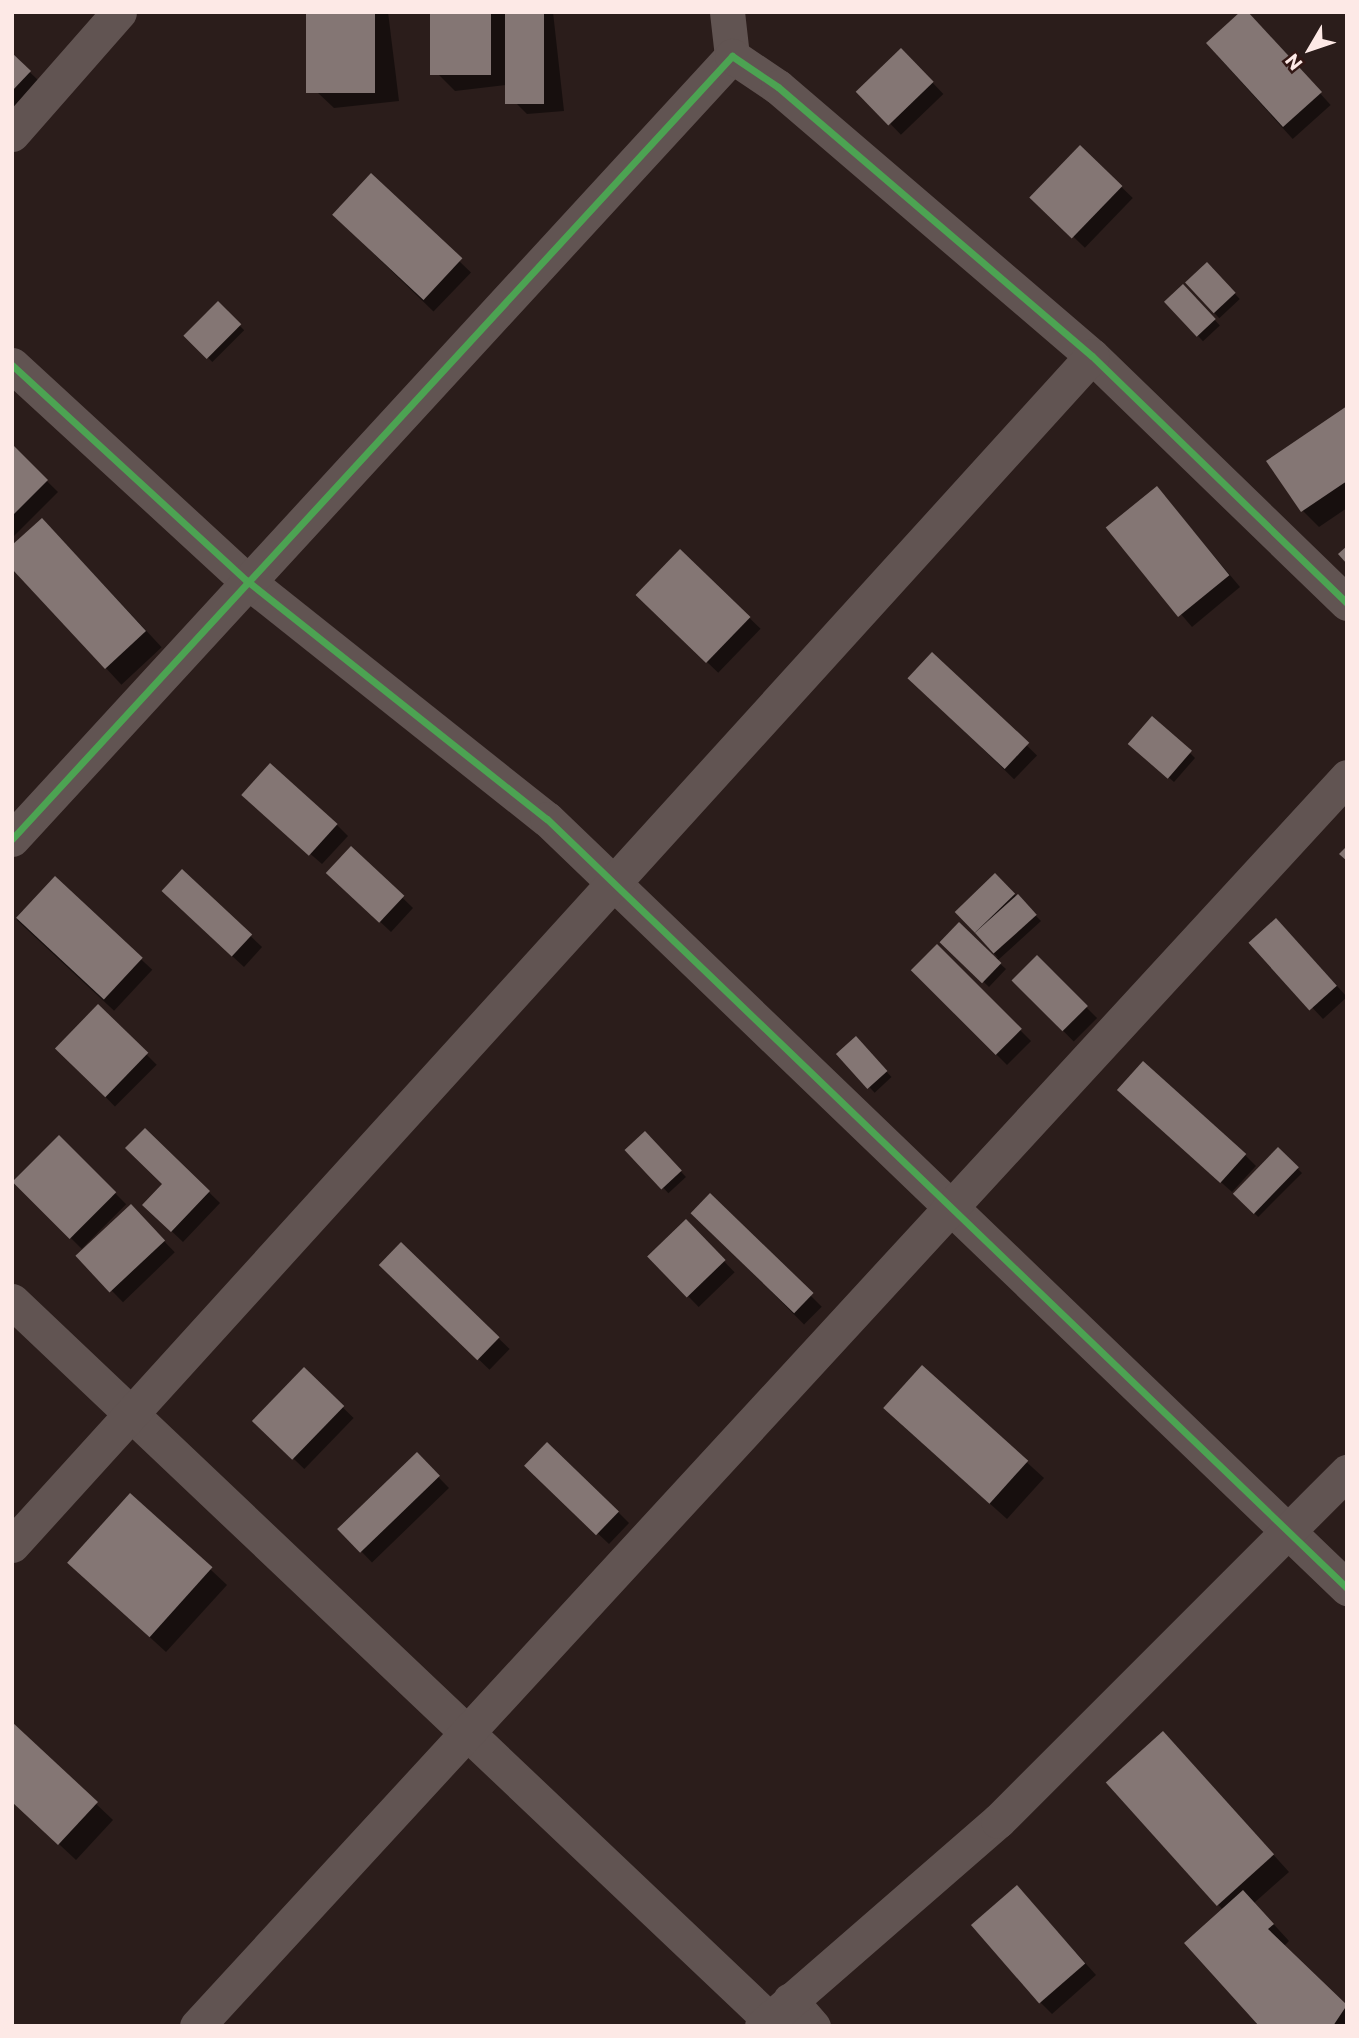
<!DOCTYPE html>
<html>
<head>
<meta charset="utf-8">
<style>
  body { margin:0 }
  #map { position:relative; width:1359px; height:2038px; overflow:hidden; background:#2b1d1b; font-family:Commissioner,sans-serif }
  div>[style] { position:absolute }
  .shadow>* { inset:0; background:#0007; transform-origin:0 0 }
  .building>* { inset:0; background:#847674; transform-origin:0 0 }
  .minor>* { height:35px; margin:-17.5px; padding:0 17.5px; transform-origin:17.5px; border-radius:17.5px; background:#615452 }
  .cycleway>* { height:7px; margin:-3.5px; padding:0 3.5px; transform-origin:3.5px; border-radius:3.5px; background:#4ca352 }
  span { translate:-50% -50%; white-space:nowrap; text-align:center; line-height:1.15; -webkit-text-stroke:7px #321714; paint-order:stroke }
  .frame { position:absolute; inset:0; border:14px solid #fde9e6; pointer-events:none }
  .north { position:absolute; left:1275px; top:14px; width:70px; height:70px; -webkit-text-stroke:5px #321714; paint-order:stroke; rotate:231deg; font-size:19px; font-weight:700; line-height:28px; text-align:center; color:#fde9e6 }
  .north::after { content:''; display:block; margin:auto; width:24px; height:32px; background:#fde9e6; clip-path:polygon(50% 0,100% 100%,50% 72%,0 100%) }
</style>
</head>
<body>
<div id="map">
  <div class="shadow">
    <div style="clip-path:polygon(308px 12px,388px 12px,399px 101px,334px 108px,317px 92px)"></div>
    <div style="clip-path:polygon(431px 12px,553px 12px,564px 111px,527px 114px,516px 103px,514px 84px,455px 91px,439px 75px)"></div>
    <div style="left:1255px;top:21px;width:113px;height:51px;rotate:48deg"></div>
    <div style="left:901px;top:50px;width:61px;height:59px;rotate:46deg"></div>
    <div style="clip-path:polygon(12px 55px,41px 83px,12px 112px)"></div>
    <div style="left:1081px;top:148px;width:72px;height:69px;rotate:44deg"></div>
    <div style="left:371px;top:176px;width:139px;height:54px;rotate:44deg"></div>
    <div style="left:1207px;top:264px;width:48px;height:28px;rotate:47deg"></div>
    <div style="left:1183px;top:286px;width:54px;height:23px;rotate:47deg"></div>
    <div style="left:218px;top:304px;width:37px;height:45px;rotate:45deg"></div>
    <div style="clip-path:polygon(1347px 408px,1347px 508px,1319px 527px,1303px 511px)"></div>
    <div style="clip-path:polygon(12px 447px,58px 492px,12px 538px)"></div>
    <div style="clip-path:polygon(1167px 500px,1240px 587px,1192px 627px,1108px 529px)"></div>
    <div style="left:58px;top:536px;width:152px;height:55px;rotate:47deg"></div>
    <div style="left:680px;top:551px;width:112px;height:61px;rotate:44deg"></div>
    <div style="left:932px;top:654px;width:146px;height:33px;rotate:44deg"></div>
    <div style="clip-path:polygon(1135px 748px,1190px 753px,1195px 758px,1174px 782px)"></div>
    <div style="clip-path:polygon(255px 806px,337px 825px,348px 836px,322px 864px)"></div>
    <div style="clip-path:polygon(351px 848px,413px 908px,391px 932px,339px 883px)"></div>
    <div style="clip-path:polygon(182px 871px,262px 947px,244px 967px,174px 902px)"></div>
    <div style="clip-path:polygon(995px 875px,1041px 921px,997px 961px,1006px 969px,989px 987px,943px 942px,998px 958px,956px 911px)"></div>
    <div style="left:55px;top:879px;width:133px;height:56px;rotate:43deg"></div>
    <div style="clip-path:polygon(1287px 931px,1347px 997px,1323px 1019px,1252px 943px)"></div>
    <div style="left:937px;top:947px;width:133px;height:34px;rotate:45deg"></div>
    <div style="left:1037px;top:958px;width:85px;height:33px;rotate:45deg"></div>
    <div style="left:98px;top:1006px;width:83px;height:59px;rotate:45deg"></div>
    <div style="left:856px;top:1039px;width:52px;height:23px;rotate:47deg"></div>
    <div style="clip-path:polygon(1130px 1101px,1245px 1155px,1256px 1166px,1232px 1192px)"></div>
    <div style="clip-path:polygon(145px 1130px,220px 1203px,183px 1242px,144px 1205px,164px 1184px)"></div>
    <div style="left:645px;top:1133px;width:60px;height:24px;rotate:47deg"></div>
    <div style="left:59px;top:1137px;width:95px;height:63px;rotate:45deg"></div>
    <div style="left:1278px;top:1149px;width:34px;height:62px;rotate:45deg"></div>
    <div style="left:710px;top:1195px;width:158px;height:25px;rotate:45deg"></div>
    <div style="left:131px;top:1207px;width:63px;height:72px;rotate:46deg"></div>
    <div style="left:686px;top:1222px;width:70px;height:50px;rotate:46deg"></div>
    <div style="left:401px;top:1244px;width:151px;height:29px;rotate:44deg"></div>
    <div style="clip-path:polygon(922px 1367px,1044px 1478px,1007px 1519px,902px 1425px)"></div>
    <div style="left:304px;top:1370px;width:69px;height:71px;rotate:44deg"></div>
    <div style="left:417px;top:1455px;width:46px;height:107px;rotate:46deg"></div>
    <div style="clip-path:polygon(538px 1477px,618px 1512px,629px 1523px,609px 1544px)"></div>
    <div style="clip-path:polygon(210px 1569px,227px 1585px,166px 1652px,86px 1579px)"></div>
    <div style="clip-path:polygon(12px 1724px,113px 1820px,76px 1860px,12px 1800px)"></div>
    <div style="clip-path:polygon(1179px 1750px,1289px 1872px,1254px 1903px,1289px 1941px,1283px 1947px,1347px 2008px,1347px 2026px,1262px 2026px,1223px 1910px,1108px 1783px)"></div>
    <div style="clip-path:polygon(1027px 1898px,1096px 1975px,1052px 2014px,1041px 2003px)"></div>
  </div>
  <div class="building">
    <div style="left:306px;top:12px;width:69px;height:81px"></div>
    <div style="left:430px;top:12px;width:61px;height:63px"></div>
    <div style="left:505px;top:12px;width:39px;height:92px"></div>
    <div style="clip-path:polygon(1240px 12px,1248px 12px,1322px 92px,1283px 127px,1206px 43px)"></div>
    <div style="left:901px;top:48px;width:47px;height:63px;rotate:46deg"></div>
    <div style="clip-path:polygon(12px 53px,31px 71px,12px 91px)"></div>
    <div style="left:1080px;top:145px;width:59px;height:73px;rotate:44deg"></div>
    <div style="left:371px;top:173px;width:125px;height:57px;rotate:43deg"></div>
    <div style="left:1207px;top:262px;width:42px;height:30px;rotate:47deg"></div>
    <div style="left:1183px;top:284px;width:48px;height:26px;rotate:47deg"></div>
    <div style="left:218px;top:301px;width:33px;height:49px;rotate:45deg"></div>
    <div style="clip-path:polygon(1347px 406px,1347px 481px,1301px 512px,1266px 461px)"></div>
    <div style="clip-path:polygon(12px 444px,48px 480px,12px 516px)"></div>
    <div style="left:1157px;top:486px;width:115px;height:66px;rotate:51deg"></div>
    <div style="clip-path:polygon(42px 518px,146px 631px,105px 669px,12px 569px,12px 545px)"></div>
    <div style="clip-path:polygon(1347px 546px,1347px 564px,1338px 554px)"></div>
    <div style="left:680px;top:549px;width:98px;height:64px;rotate:44deg"></div>
    <div style="left:932px;top:652px;width:133px;height:36px;rotate:43deg"></div>
    <div style="left:1152px;top:716px;width:53px;height:37px;rotate:41deg"></div>
    <div style="left:270px;top:763px;width:91px;height:43px;rotate:42deg"></div>
    <div style="left:351px;top:846px;width:73px;height:37px;rotate:43deg"></div>
    <div style="clip-path:polygon(1347px 846px,1347px 861px,1339px 854px)"></div>
    <div style="left:182px;top:869px;width:96px;height:30px;rotate:43deg"></div>
    <div style="left:995px;top:873px;width:29px;height:56px;rotate:46deg"></div>
    <div style="left:55px;top:876px;width:120px;height:57px;rotate:43deg"></div>
    <div style="left:1018px;top:894px;width:28px;height:58px;rotate:48deg"></div>
    <div style="left:1276px;top:918px;width:91px;height:37px;rotate:48deg"></div>
    <div style="left:959px;top:922px;width:59px;height:28px;rotate:44deg"></div>
    <div style="left:937px;top:944px;width:120px;height:37px;rotate:45deg"></div>
    <div style="left:1037px;top:955px;width:72px;height:36px;rotate:45deg"></div>
    <div style="left:98px;top:1004px;width:70px;height:62px;rotate:44deg"></div>
    <div style="left:856px;top:1036px;width:47px;height:27px;rotate:48deg"></div>
    <div style="left:1143px;top:1061px;width:139px;height:39px;rotate:42deg"></div>
    <div style="clip-path:polygon(145px 1128px,210px 1191px,171px 1232px,142px 1205px,162px 1184px,125px 1148px)"></div>
    <div style="left:645px;top:1131px;width:54px;height:28px;rotate:47deg"></div>
    <div style="left:59px;top:1135px;width:81px;height:66px;rotate:45deg"></div>
    <div style="left:1278px;top:1147px;width:29px;height:65px;rotate:44deg"></div>
    <div style="left:710px;top:1193px;width:144px;height:28px;rotate:44deg"></div>
    <div style="left:131px;top:1204px;width:50px;height:76px;rotate:47deg"></div>
    <div style="left:686px;top:1219px;width:57px;height:54px;rotate:46deg"></div>
    <div style="left:401px;top:1242px;width:137px;height:32px;rotate:44deg"></div>
    <div style="left:922px;top:1365px;width:143px;height:58px;rotate:42deg"></div>
    <div style="left:304px;top:1367px;width:56px;height:75px;rotate:44deg"></div>
    <div style="left:547px;top:1442px;width:100px;height:33px;rotate:44deg"></div>
    <div style="left:417px;top:1452px;width:33px;height:111px;rotate:46deg"></div>
    <div style="left:130px;top:1493px;width:111px;height:94px;rotate:42deg"></div>
    <div style="clip-path:polygon(12px 1722px,98px 1802px,58px 1845px,12px 1802px)"></div>
    <div style="left:1163px;top:1731px;width:166px;height:77px;rotate:48deg"></div>
    <div style="left:1017px;top:1885px;width:104px;height:61px;rotate:49deg"></div>
    <div style="clip-path:polygon(1243px 1890px,1274px 1924px,1268px 1929px,1347px 2005px,1333px 2026px,1259px 2026px,1184px 1943px)"></div>
  </div>
  <div class="minor">
    <div style="left:727px;top:12px;width:44px;rotate:83.5deg"></div>
    <div style="left:12px;top:134px;width:162px;rotate:-48.7deg"></div>
    <div style="left:12px;top:365px;width:318px;rotate:42.6deg"></div>
    <div style="left:246px;top:580px;width:384px;rotate:38.5deg"></div>
    <div style="left:547px;top:819px;width:1110px;rotate:43.87deg"></div>
    <div style="left:12px;top:839px;width:1064px;rotate:-47.4deg"></div>
    <div style="left:732px;top:56px;width:55px;rotate:34deg"></div>
    <div style="left:778px;top:87px;width:413px;rotate:40.6deg"></div>
    <div style="left:1092px;top:356px;width:355px;rotate:44.1deg"></div>
    <div style="left:12px;top:1301px;width:1043px;rotate:43.49deg"></div>
    <div style="left:12px;top:1545px;width:1606px;rotate:-47.75deg"></div>
    <div style="left:790px;top:2000px;width:35px;rotate:49deg"></div>
    <div style="left:197px;top:2026px;width:1698px;rotate:-47.36deg"></div>
    <div style="left:762px;top:2026px;width:313px;rotate:-41deg"></div>
    <div style="left:998px;top:1821px;width:494px;rotate:-45deg"></div>
  </div>
  <div class="cycleway">
    <div style="left:12px;top:365px;width:318px;rotate:42.6deg"></div>
    <div style="left:246px;top:580px;width:384px;rotate:38.5deg"></div>
    <div style="left:547px;top:819px;width:1110px;rotate:43.87deg"></div>
    <div style="left:12px;top:839px;width:1064px;rotate:-47.4deg"></div>
    <div style="left:732px;top:56px;width:55px;rotate:34deg"></div>
    <div style="left:778px;top:87px;width:413px;rotate:40.6deg"></div>
    <div style="left:1092px;top:356px;width:355px;rotate:44.1deg"></div>
  </div>
  <div class="frame"></div>
  <div class="north">N</div>
</div>
</body>
</html>
